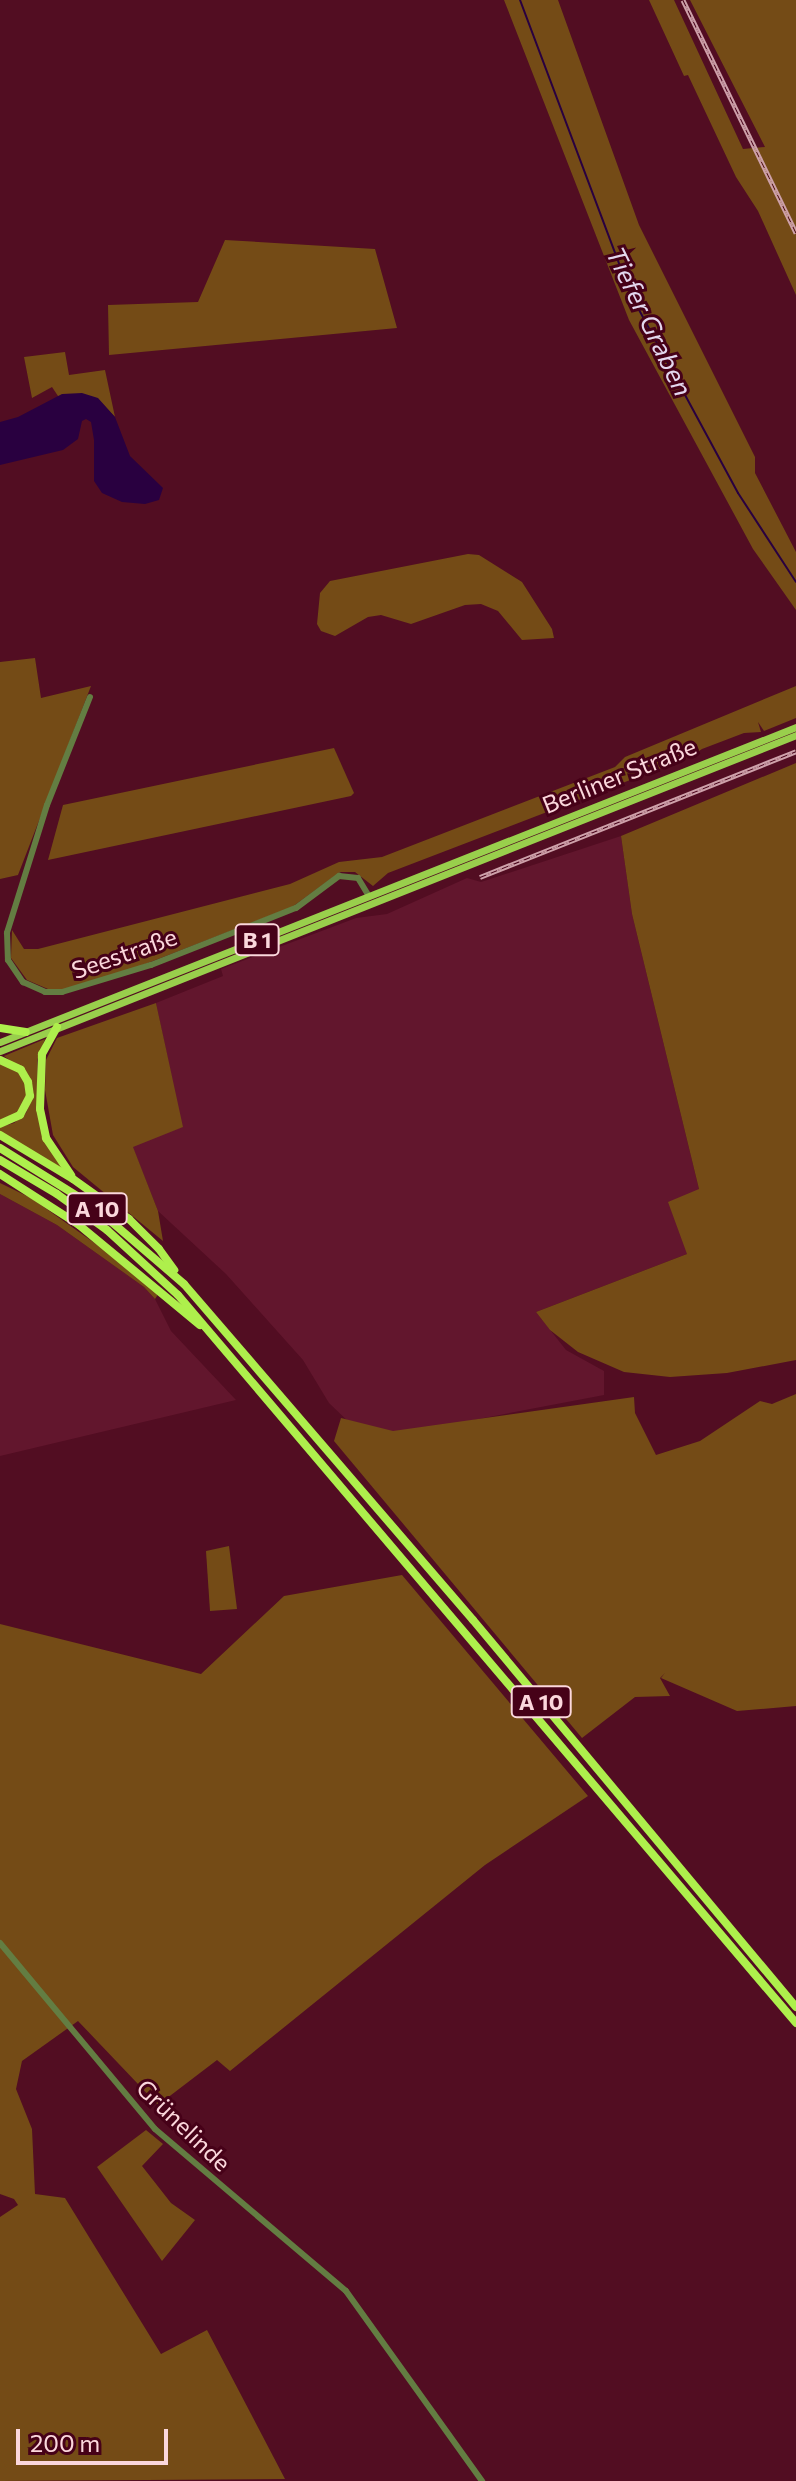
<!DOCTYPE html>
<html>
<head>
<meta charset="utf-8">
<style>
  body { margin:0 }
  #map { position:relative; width:796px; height:2481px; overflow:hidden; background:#520d22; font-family:Commissioner,sans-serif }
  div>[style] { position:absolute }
  .built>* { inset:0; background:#62162d }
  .green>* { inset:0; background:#744b16 }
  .water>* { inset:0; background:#290040 }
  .stream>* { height:2px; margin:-1px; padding:0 1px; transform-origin:1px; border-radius:1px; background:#290040 }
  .minor>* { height:6px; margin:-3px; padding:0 3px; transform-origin:3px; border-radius:3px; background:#637d42 }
  .major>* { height:7px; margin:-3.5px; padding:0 3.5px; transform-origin:3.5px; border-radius:3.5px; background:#99cf4c }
  .highway>* { height:8px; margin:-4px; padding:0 4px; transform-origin:4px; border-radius:4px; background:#aeef4c }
  .rail>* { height:5px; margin-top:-2.5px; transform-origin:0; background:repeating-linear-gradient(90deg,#460118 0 6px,#cea1aa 0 12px); box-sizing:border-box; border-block:2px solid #cea1aa }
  span { translate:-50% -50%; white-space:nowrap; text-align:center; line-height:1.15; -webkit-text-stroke:6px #460118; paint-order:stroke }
  .shield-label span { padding:2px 6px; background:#460118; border:2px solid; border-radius:6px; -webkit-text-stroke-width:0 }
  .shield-label { font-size:22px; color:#fbd7dc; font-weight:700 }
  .street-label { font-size:24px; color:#fbd7dc }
  .water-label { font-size:26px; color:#e3d7ee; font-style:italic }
  .scale { position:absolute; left:16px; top:2429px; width:152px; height:36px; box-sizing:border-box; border:4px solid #fbd7dc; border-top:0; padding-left:10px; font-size:24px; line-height:28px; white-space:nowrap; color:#fbd7dc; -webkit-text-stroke:6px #460118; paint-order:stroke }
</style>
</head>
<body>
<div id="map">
  <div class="built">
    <div style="clip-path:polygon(621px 836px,632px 914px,699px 1189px,687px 1254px,536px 1312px,566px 1350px,604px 1371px,604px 1395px,400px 1434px,354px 1427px,329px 1403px,303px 1360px,226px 1274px,158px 1211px,132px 1146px,182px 1127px,156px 1003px,223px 976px,221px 969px,356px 918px,387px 914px,467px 878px,481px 882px)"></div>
    <div style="clip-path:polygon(0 1194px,57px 1225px,144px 1287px,155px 1299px,171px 1331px,236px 1400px,0 1456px)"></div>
  </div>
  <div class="green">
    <div style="clip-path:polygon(504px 0,558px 0,639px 225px,755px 457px,755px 473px,796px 552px,796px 610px,753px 549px,629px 320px)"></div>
    <div style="clip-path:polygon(649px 0,674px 0,743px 149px,765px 147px,690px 0,796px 0,796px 295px,758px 211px,736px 177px,688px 75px,684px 76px)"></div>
    <div style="clip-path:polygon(225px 240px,375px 249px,397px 328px,109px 355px,108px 305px,198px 302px)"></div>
    <div style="clip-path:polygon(65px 352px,69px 375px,105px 370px,115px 417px,98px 399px,58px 396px,52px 387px,32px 398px,24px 357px)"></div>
    <div style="clip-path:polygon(468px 554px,479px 555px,522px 582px,552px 629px,554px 638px,522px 640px,498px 611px,481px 604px,465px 605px,411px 624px,381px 615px,368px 617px,335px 636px,321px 631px,317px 624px,320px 593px,330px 581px)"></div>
    <div style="clip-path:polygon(35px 658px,41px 698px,91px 686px,18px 875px,0 879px,0 662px)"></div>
    <div style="clip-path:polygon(796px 686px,796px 718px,764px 731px,758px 722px,761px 732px,744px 733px,702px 749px,690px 757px,388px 873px,373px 886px,355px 872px,340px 872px,292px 907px,140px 966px,65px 989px,48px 989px,27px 980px,11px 958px,12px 930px,24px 949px,38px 949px,290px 884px,339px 862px,382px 857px,615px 767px,625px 757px)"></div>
    <div style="clip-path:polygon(334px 748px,354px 793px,351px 796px,48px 860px,63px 805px)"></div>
    <div style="clip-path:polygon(796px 763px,796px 1360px,727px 1373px,670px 1377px,624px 1372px,578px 1352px,550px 1330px,536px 1312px,687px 1254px,668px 1202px,699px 1189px,632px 914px,621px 836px)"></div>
    <div style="clip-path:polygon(156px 1003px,183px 1127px,133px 1147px,158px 1211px,163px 1241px,73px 1167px,53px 1135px,45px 1090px,46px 1060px,57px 1038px)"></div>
    <div style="clip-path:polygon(45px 1039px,37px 1060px,38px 1111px,63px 1169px,0 1133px,0 1127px,14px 1123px,26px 1113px,33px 1096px,27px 1073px,4px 1056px)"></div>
    <div style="clip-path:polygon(0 1061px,22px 1074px,27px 1094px,17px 1114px,0 1122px)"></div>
    <div style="clip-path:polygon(0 1183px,31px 1198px,127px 1266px,159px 1293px,155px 1299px,144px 1287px,57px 1225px,0 1194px)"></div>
    <div style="clip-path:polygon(796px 1394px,796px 1706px,737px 1711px,661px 1678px,665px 1673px,660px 1678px,670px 1696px,635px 1697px,582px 1738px,334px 1441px,341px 1418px,393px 1431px,634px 1397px,635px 1413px,656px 1455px,700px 1441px,760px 1401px,772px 1404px)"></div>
    <div style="clip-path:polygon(229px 1546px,237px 1609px,210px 1611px,206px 1551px)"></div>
    <div style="clip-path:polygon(402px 1575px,588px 1796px,485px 1865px,230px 2071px,217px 2060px,158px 2105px,78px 2021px,22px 2061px,16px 2089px,32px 2129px,35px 2194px,65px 2198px,161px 2354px,207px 2330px,285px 2479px,0 2481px,0 2217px,18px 2205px,14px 2199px,0 2194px,0 1624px,201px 1674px,284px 1596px)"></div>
    <div style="clip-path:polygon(146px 2130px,163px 2144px,142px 2166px,171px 2203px,195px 2220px,162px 2261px,97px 2167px)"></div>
  </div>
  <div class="water">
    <div style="clip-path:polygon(82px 393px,98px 398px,115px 417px,130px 456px,163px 488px,159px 500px,145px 504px,122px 502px,102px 493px,94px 481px,94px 440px,91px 422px,86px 419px,82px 421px,78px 439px,63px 450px,0 465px,0 422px,18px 417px,62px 394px)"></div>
  </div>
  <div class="stream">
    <div style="left:520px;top:0;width:315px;rotate:69.4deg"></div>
    <div style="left:631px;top:295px;width:225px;rotate:61.6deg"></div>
    <div style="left:738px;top:493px;width:106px;rotate:56.9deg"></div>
  </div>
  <div class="minor">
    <div style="left:90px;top:697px;width:116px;rotate:111.7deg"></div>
    <div style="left:47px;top:805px;width:134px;rotate:107.4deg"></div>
    <div style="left:7px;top:933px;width:27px;rotate:88deg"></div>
    <div style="left:8px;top:960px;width:27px;rotate:56deg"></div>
    <div style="left:23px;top:982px;width:24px;rotate:24deg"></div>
    <div style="left:45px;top:992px;width:17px"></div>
    <div style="left:62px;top:992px;width:93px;rotate:-16.9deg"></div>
    <div style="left:151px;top:965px;width:156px;rotate:-21.5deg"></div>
    <div style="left:296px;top:908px;width:54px;rotate:-36.7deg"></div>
    <div style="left:339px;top:876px;width:19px;rotate:6deg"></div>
    <div style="left:358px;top:878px;width:21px;rotate:59deg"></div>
    <div style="left:0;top:1943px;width:242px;rotate:50.2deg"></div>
    <div style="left:155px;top:2129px;width:250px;rotate:40.3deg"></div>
    <div style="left:346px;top:2291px;width:234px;rotate:54.4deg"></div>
  </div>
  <div class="major">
    <div style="left:0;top:1042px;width:856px;rotate:-21.59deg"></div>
    <div style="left:0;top:1051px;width:856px;rotate:-21.65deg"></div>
  </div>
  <div class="highway">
    <div style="left:57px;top:1027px;width:31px;rotate:119deg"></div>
    <div style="left:42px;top:1054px;width:55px;rotate:92.1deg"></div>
    <div style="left:40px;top:1109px;width:30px;rotate:78deg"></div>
    <div style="left:46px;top:1138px;width:45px;rotate:56deg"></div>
    <div style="left:0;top:1028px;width:26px;rotate:9deg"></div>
    <div style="left:0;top:1060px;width:23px;rotate:25deg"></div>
    <div style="left:21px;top:1070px;width:14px;rotate:60deg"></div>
    <div style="left:28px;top:1082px;width:14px;rotate:82deg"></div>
    <div style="left:30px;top:1096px;width:21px;rotate:118deg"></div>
    <div style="left:20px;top:1115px;width:22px;rotate:156deg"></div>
    <div style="left:0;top:1135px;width:85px;rotate:31.1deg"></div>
    <div style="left:73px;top:1179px;width:69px;rotate:35.5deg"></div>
    <div style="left:129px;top:1219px;width:42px;rotate:45deg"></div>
    <div style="left:159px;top:1249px;width:26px;rotate:54deg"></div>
    <div style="left:0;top:1148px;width:110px;rotate:31.9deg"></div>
    <div style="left:93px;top:1206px;width:120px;rotate:40.6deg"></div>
    <div style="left:184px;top:1284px;width:443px;rotate:49.3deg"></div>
    <div style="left:473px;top:1620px;width:504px;rotate:50.15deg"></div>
    <div style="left:0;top:1160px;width:66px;rotate:30.8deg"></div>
    <div style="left:57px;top:1194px;width:62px;rotate:35.8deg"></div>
    <div style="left:107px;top:1230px;width:96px;rotate:42.5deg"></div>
    <div style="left:178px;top:1295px;width:955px;rotate:49.67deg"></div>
    <div style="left:0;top:1174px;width:94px;rotate:32.8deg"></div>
    <div style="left:79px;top:1225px;width:157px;rotate:39.6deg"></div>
  </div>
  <div class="rail">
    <div style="left:683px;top:0;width:259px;rotate:64.1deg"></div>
    <div style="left:480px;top:877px;width:340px;rotate:-21.7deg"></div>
  </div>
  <div class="shield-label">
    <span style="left:257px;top:940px">B 1</span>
    <span style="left:97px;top:1209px">A 10</span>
    <span style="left:541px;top:1702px">A 10</span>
  </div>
  <div class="street-label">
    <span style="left:619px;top:775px;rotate:-22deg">Berliner Straße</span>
    <span style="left:124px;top:953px;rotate:-19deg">Seestraße</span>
    <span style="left:184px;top:2125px;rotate:44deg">Grünelinde</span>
  </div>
  <div class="water-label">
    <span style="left:650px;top:321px;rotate:64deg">Tiefer Graben</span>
  </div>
  <div class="scale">200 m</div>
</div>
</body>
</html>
